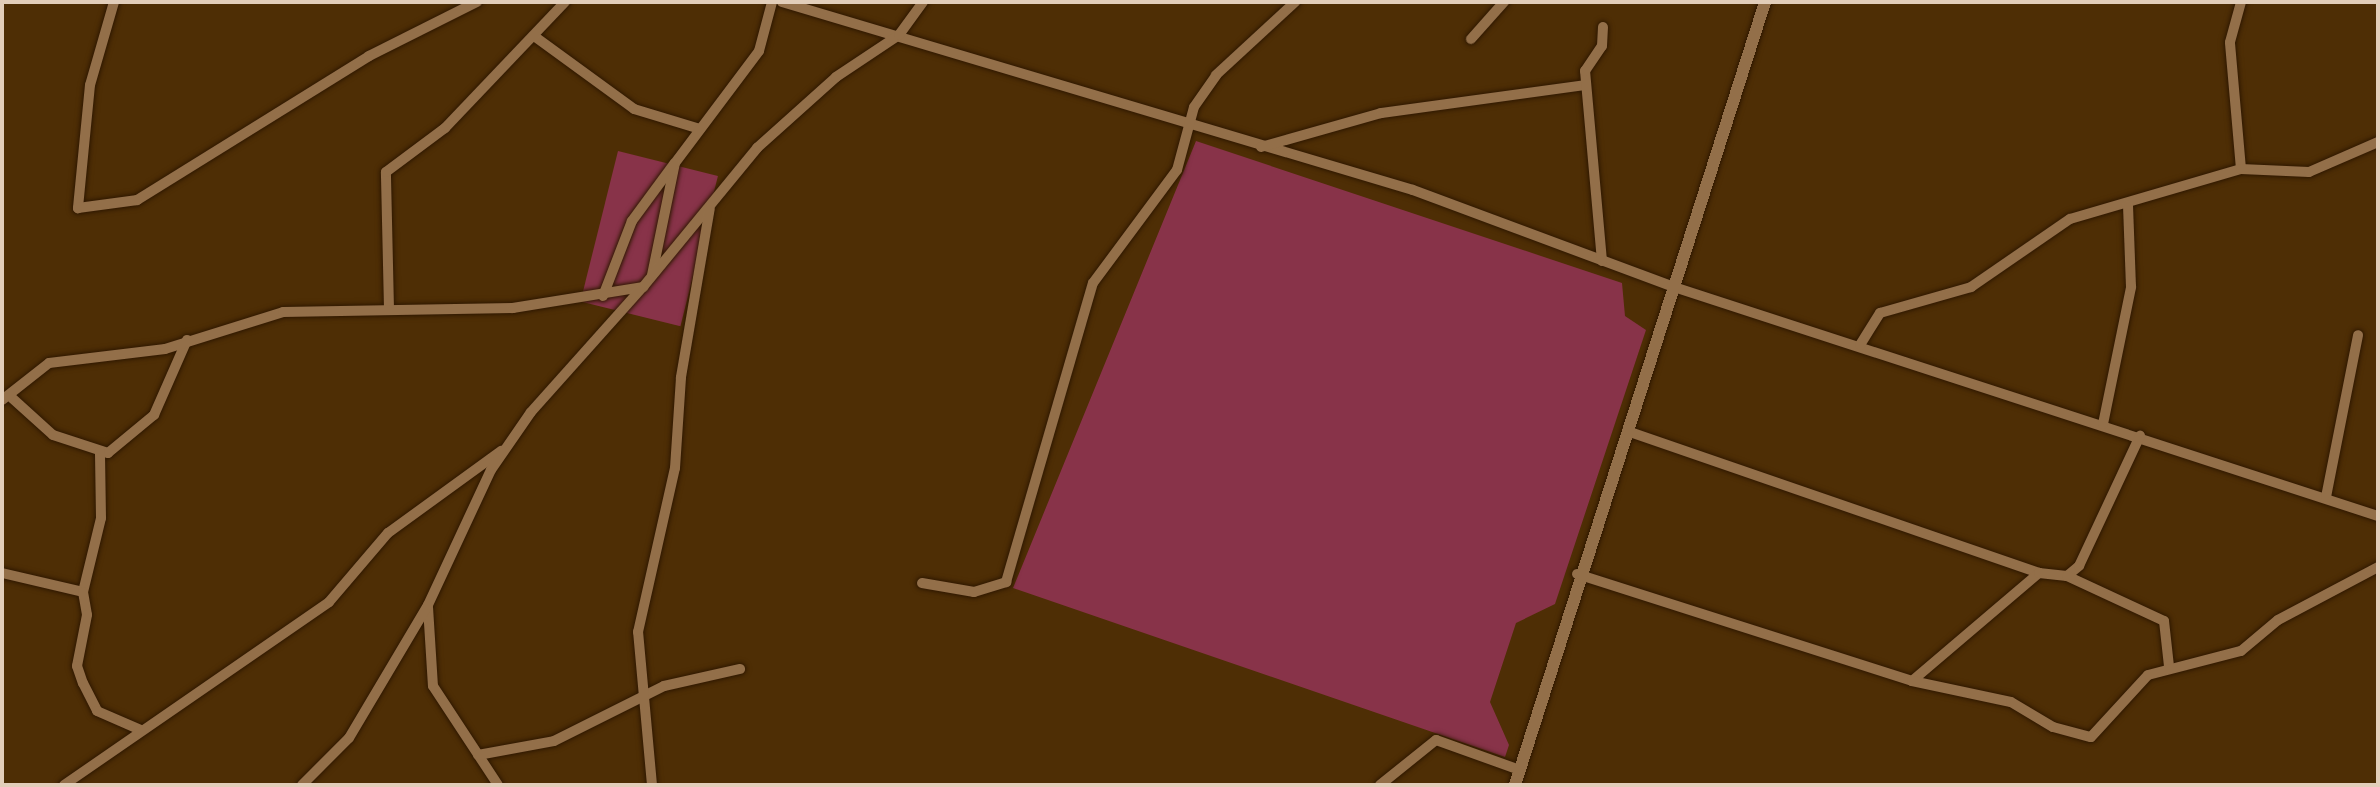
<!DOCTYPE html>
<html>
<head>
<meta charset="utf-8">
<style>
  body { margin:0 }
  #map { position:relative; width:2380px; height:787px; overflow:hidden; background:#4e2e05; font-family:Inter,sans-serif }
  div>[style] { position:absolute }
  .green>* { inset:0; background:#883349; transform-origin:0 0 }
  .roads { filter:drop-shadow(0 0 2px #2f1800) drop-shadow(0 0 2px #2f1800) }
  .minor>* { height:10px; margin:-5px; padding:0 5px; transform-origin:5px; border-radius:5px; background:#936f49 }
  .tertiary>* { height:12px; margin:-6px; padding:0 6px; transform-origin:6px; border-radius:6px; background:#936f49 }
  span { translate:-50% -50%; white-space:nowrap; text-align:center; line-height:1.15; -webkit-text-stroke:8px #291a0b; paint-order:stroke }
  .frame { position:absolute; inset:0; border:4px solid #e2ceba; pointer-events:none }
</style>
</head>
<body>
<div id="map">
  <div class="green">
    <div style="clip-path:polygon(1196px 141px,1622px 283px,1625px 316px,1646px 330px,1555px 604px,1516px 623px,1490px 702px,1509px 745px,1505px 757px,1013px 588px)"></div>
    <div style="left:618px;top:151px;width:103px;height:155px;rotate:14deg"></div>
  </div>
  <div class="roads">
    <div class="minor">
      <div style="left:114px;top:2px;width:86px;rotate:106.1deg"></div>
      <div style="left:90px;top:85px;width:124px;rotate:95.6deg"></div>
      <div style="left:78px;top:208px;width:60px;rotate:-7.7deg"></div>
      <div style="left:137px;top:200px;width:273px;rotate:-31.8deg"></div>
      <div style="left:369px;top:56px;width:121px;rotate:-26.6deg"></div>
      <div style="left:782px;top:2px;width:658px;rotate:16.59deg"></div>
      <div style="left:1413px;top:190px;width:282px;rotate:20.4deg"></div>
      <div style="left:1677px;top:288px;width:737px;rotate:18.02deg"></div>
      <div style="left:534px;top:36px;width:124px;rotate:36.1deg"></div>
      <div style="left:634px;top:109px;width:69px;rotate:16.9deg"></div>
      <div style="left:1471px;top:39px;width:50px;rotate:-48.3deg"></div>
      <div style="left:1261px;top:147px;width:125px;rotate:-15.8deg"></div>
      <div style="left:1381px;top:113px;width:206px;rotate:-7.8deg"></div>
      <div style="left:2241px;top:169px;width:127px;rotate:-95deg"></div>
      <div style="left:2230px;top:42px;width:41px;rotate:-74.6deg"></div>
      <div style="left:1602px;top:261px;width:191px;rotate:-95.1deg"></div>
      <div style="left:1585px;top:71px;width:30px;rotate:-56deg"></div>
      <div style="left:1602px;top:46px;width:19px;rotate:-87deg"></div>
      <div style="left:652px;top:275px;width:114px;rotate:-78.4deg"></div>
      <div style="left:675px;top:163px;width:140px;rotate:-53.1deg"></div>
      <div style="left:759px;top:51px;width:51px;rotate:-75.1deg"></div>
      <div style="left:603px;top:296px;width:80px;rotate:-68.9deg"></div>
      <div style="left:632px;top:221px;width:71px;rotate:-53.6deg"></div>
      <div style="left:389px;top:309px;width:137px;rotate:-91.3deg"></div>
      <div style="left:386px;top:172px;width:74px;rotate:-36.7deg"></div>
      <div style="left:445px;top:128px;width:174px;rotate:-46.4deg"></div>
      <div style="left:1860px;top:345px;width:38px;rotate:-58deg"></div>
      <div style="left:1880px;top:313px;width:95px;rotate:-15.9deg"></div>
      <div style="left:1971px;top:287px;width:120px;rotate:-34.5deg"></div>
      <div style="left:2070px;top:219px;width:178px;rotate:-16.3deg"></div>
      <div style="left:2241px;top:169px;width:68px;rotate:2.5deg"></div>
      <div style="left:2309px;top:172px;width:75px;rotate:-23.5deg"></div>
      <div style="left:12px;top:398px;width:55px;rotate:42.1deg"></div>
      <div style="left:53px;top:435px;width:58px;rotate:18.1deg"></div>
      <div style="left:108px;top:453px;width:60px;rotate:-39.6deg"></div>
      <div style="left:154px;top:415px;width:82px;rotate:-66.3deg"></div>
      <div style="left:2px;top:400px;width:60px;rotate:-38.2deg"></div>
      <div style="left:49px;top:363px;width:117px;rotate:-6.9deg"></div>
      <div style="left:165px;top:349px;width:124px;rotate:-17.4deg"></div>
      <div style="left:283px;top:312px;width:230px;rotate:-1deg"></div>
      <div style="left:513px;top:308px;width:132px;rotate:-9.2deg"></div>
      <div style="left:643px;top:287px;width:180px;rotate:-50.6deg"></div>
      <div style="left:757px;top:148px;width:106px;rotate:-41.9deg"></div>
      <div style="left:836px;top:77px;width:76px;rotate:-33.7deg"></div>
      <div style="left:899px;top:35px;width:41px;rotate:-54deg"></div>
      <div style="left:2103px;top:424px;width:140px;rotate:-78.4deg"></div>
      <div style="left:2131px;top:287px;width:82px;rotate:-92.1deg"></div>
      <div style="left:1627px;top:431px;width:436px;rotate:19deg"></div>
      <div style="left:2326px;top:497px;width:165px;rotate:-78.8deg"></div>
      <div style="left:2px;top:573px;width:83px;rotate:13.2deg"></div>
      <div style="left:83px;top:592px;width:76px;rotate:-76.3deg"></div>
      <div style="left:101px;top:518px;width:66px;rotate:-90.9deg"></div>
      <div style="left:1577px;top:574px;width:352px;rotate:17.7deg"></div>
      <div style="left:1912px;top:681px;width:167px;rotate:-40.4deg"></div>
      <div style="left:2039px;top:573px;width:28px;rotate:6deg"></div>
      <div style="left:2067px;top:576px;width:16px;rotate:-40deg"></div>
      <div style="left:2079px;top:566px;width:144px;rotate:-64.9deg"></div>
      <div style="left:2067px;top:576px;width:107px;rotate:24.9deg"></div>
      <div style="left:2164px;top:621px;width:45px;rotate:83.7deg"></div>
      <div style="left:922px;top:583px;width:53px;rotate:9.8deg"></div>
      <div style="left:974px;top:592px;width:34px;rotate:-17deg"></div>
      <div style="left:1006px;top:582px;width:311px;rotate:-73.8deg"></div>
      <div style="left:1093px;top:283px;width:141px;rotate:-53.4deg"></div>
      <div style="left:1177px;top:170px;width:65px;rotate:-74.9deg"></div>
      <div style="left:1194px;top:107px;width:39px;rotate:-55deg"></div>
      <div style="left:1216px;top:75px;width:108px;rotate:-42.7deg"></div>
      <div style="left:83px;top:592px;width:23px;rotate:80deg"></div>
      <div style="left:87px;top:615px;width:52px;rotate:101.1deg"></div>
      <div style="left:77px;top:666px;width:18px;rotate:71deg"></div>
      <div style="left:83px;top:683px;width:31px;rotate:63deg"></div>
      <div style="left:97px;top:711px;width:48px;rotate:23.4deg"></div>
      <div style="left:428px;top:607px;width:79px;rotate:86.4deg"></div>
      <div style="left:433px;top:686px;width:118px;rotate:56.7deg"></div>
      <div style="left:1912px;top:681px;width:101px;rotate:12deg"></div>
      <div style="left:2011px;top:702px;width:49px;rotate:30.8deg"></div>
      <div style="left:2053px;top:727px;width:39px;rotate:15deg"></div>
      <div style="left:2091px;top:737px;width:84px;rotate:-47.4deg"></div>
      <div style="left:2148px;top:675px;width:96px;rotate:-14.5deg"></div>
      <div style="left:2241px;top:651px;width:48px;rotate:-40deg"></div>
      <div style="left:2278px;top:620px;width:113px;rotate:-27.9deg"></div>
      <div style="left:478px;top:755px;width:77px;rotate:-10.4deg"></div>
      <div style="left:554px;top:741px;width:123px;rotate:-26.6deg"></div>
      <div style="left:664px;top:686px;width:78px;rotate:-12.6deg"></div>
      <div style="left:64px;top:785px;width:322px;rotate:-34.6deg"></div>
      <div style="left:329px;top:602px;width:91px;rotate:-49.5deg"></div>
      <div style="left:388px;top:533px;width:140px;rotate:-36deg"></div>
      <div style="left:302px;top:785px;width:66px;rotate:-45deg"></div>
      <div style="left:349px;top:738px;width:155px;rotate:-59.3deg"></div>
      <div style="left:428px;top:605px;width:149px;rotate:-65deg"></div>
      <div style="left:491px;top:470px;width:70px;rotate:-55.4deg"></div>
      <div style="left:531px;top:412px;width:165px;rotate:-48.2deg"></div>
      <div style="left:652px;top:785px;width:154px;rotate:-95.2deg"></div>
      <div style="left:638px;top:632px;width:168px;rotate:-77.3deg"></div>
      <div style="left:675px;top:468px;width:91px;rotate:-86.2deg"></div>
      <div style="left:681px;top:377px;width:171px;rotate:-80.3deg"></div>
      <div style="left:1380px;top:785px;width:72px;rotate:-38.8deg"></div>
      <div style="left:1436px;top:740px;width:89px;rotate:19.7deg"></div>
    </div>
    <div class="tertiary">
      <div style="left:1515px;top:785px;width:822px;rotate:-72.29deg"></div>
    </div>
  </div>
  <div class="frame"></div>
</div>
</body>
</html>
